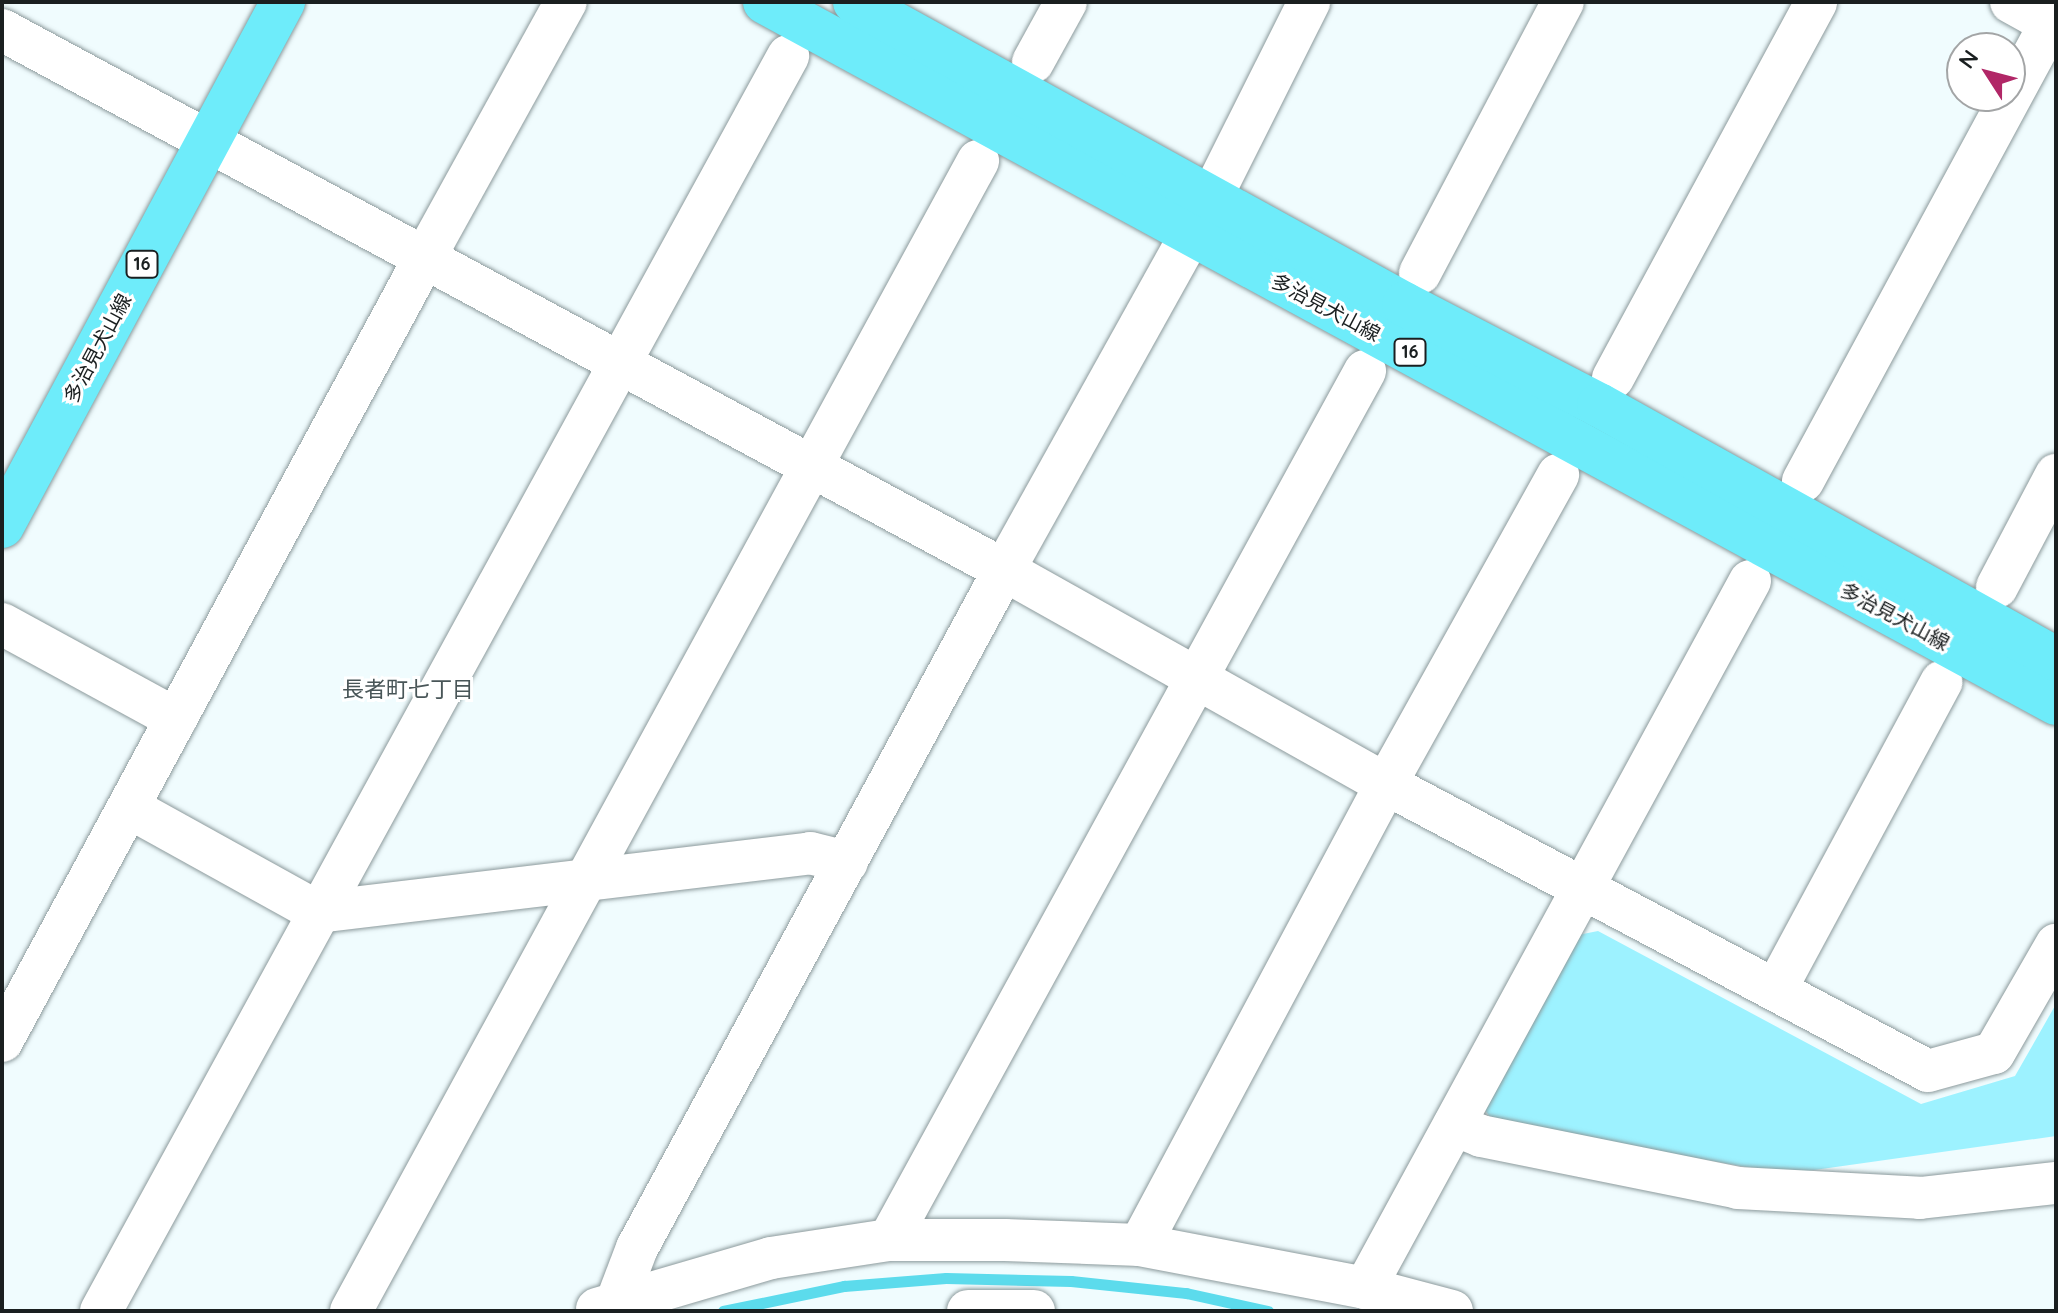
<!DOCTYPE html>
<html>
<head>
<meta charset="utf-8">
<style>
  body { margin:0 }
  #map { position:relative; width:2058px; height:1313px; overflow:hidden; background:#f0fcfe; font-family:Quicksand,"Noto Sans JP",sans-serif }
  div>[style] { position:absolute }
  .green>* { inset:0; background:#9df2ff }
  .stream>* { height:11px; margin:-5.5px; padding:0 5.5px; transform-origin:5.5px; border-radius:5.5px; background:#5cdbec }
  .roads { filter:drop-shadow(0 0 2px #8c9a9c) drop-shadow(0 0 2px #8c9a9c) }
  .minor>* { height:42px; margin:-21px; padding:0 21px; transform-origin:21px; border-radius:21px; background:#fff }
  .major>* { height:44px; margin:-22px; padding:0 22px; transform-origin:22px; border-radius:22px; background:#6eecfa }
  span { translate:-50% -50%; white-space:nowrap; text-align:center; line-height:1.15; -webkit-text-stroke:6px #fff; paint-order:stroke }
  .shield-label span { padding:2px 6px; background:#fff; border:2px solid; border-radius:6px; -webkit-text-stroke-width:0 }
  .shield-label { font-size:18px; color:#1a1f20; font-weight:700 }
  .street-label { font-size:20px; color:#1a1f20 }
  .neighbourhood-label { font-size:22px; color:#495658 }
  .frame { position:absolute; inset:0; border:4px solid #1a1f20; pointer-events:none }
  .north { position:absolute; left:1946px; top:32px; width:80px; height:80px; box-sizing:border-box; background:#fff; border:2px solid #a3a5a6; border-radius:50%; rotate:306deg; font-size:22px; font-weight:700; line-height:32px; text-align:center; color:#1a1f20 }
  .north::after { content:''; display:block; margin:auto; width:28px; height:36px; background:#b12767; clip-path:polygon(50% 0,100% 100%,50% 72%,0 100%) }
</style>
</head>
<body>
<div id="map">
  <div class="green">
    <div style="clip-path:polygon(1598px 931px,1921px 1104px,2015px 1076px,2056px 1004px,2056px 1136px,1786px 1174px,1493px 1122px,1484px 1108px,1578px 935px)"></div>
  </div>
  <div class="stream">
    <div style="left:723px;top:1311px;width:124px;rotate:-11.7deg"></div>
    <div style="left:844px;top:1286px;width:102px;rotate:-4.5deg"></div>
    <div style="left:946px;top:1278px;width:125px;rotate:1.4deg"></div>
    <div style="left:1071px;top:1281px;width:116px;rotate:6deg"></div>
    <div style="left:1186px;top:1293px;width:84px;rotate:12.4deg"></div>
  </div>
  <div class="roads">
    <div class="minor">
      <div style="left:2011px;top:2px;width:51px;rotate:29.1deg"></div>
      <div style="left:2px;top:30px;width:1138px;rotate:28.32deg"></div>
      <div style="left:1004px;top:570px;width:438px;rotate:29.3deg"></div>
      <div style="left:1386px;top:784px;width:613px;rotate:27.9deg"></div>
      <div style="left:1928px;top:1071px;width:68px;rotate:-15.3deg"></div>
      <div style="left:1994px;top:1053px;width:125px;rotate:-60.1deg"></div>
      <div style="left:1033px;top:62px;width:68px;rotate:-61.2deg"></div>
      <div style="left:1211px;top:198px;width:219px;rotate:-63.4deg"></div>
      <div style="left:1420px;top:273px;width:306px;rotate:-62.2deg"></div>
      <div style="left:1613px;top:378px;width:427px;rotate:-61.6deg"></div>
      <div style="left:1803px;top:481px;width:532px;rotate:-61.6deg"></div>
      <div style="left:1997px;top:587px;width:127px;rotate:-62.2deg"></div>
      <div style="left:2px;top:624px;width:198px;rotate:28.6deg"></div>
      <div style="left:130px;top:808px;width:215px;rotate:29deg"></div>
      <div style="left:318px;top:912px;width:496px;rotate:-6.8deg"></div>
      <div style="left:810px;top:853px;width:38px;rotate:14deg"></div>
      <div style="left:1776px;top:989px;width:349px;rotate:-61.7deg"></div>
      <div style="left:2px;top:1041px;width:891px;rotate:-61.65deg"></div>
      <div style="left:425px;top:257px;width:291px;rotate:-61.1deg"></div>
      <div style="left:1454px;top:1125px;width:29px;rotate:22deg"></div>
      <div style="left:1481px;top:1136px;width:262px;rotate:11.4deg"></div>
      <div style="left:1738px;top:1188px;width:182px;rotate:3.1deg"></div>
      <div style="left:1920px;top:1198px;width:137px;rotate:-6.3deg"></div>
      <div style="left:889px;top:1240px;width:991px;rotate:-61.29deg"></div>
      <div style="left:1140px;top:1245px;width:523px;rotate:-61.91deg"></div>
      <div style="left:1386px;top:784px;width:354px;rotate:-60.9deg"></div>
      <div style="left:1365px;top:1288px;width:805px;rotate:-61.43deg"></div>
      <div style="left:616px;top:1303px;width:59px;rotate:-69.1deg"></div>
      <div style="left:637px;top:1248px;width:771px;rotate:-61.57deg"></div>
      <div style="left:1004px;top:570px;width:385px;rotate:-60.9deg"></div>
      <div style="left:597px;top:1309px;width:181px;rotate:-16.3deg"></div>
      <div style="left:771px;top:1258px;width:119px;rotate:-8.7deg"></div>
      <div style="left:889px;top:1240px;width:116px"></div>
      <div style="left:1005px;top:1240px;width:135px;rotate:2.1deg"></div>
      <div style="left:1140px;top:1245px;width:229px;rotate:10.8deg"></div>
      <div style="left:1365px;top:1288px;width:90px;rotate:14.8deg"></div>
      <div style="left:101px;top:1311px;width:1431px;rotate:-61.3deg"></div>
      <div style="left:351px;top:1311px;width:1310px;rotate:-61.4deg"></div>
      <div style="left:968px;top:1311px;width:66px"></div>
    </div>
    <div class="major">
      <div style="left:765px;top:2px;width:1469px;rotate:28.5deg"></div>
      <div style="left:855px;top:2px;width:627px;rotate:28.81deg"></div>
      <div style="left:1404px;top:304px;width:220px;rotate:27.4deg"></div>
      <div style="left:1599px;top:405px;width:523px;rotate:29.07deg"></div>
      <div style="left:2px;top:526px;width:595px;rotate:-61.8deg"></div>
    </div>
  </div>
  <div class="shield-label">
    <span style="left:142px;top:264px">16</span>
    <span style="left:1410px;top:352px">16</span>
  </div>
  <div class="street-label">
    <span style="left:1326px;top:307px;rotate:28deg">多治見犬山線</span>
    <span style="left:97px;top:348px;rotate:-62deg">多治見犬山線</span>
    <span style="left:1895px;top:616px;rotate:28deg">多治見犬山線</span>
  </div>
  <div class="neighbourhood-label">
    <span style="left:408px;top:690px">長者町七丁目</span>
  </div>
  <div class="frame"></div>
  <div class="north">N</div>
</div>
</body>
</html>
